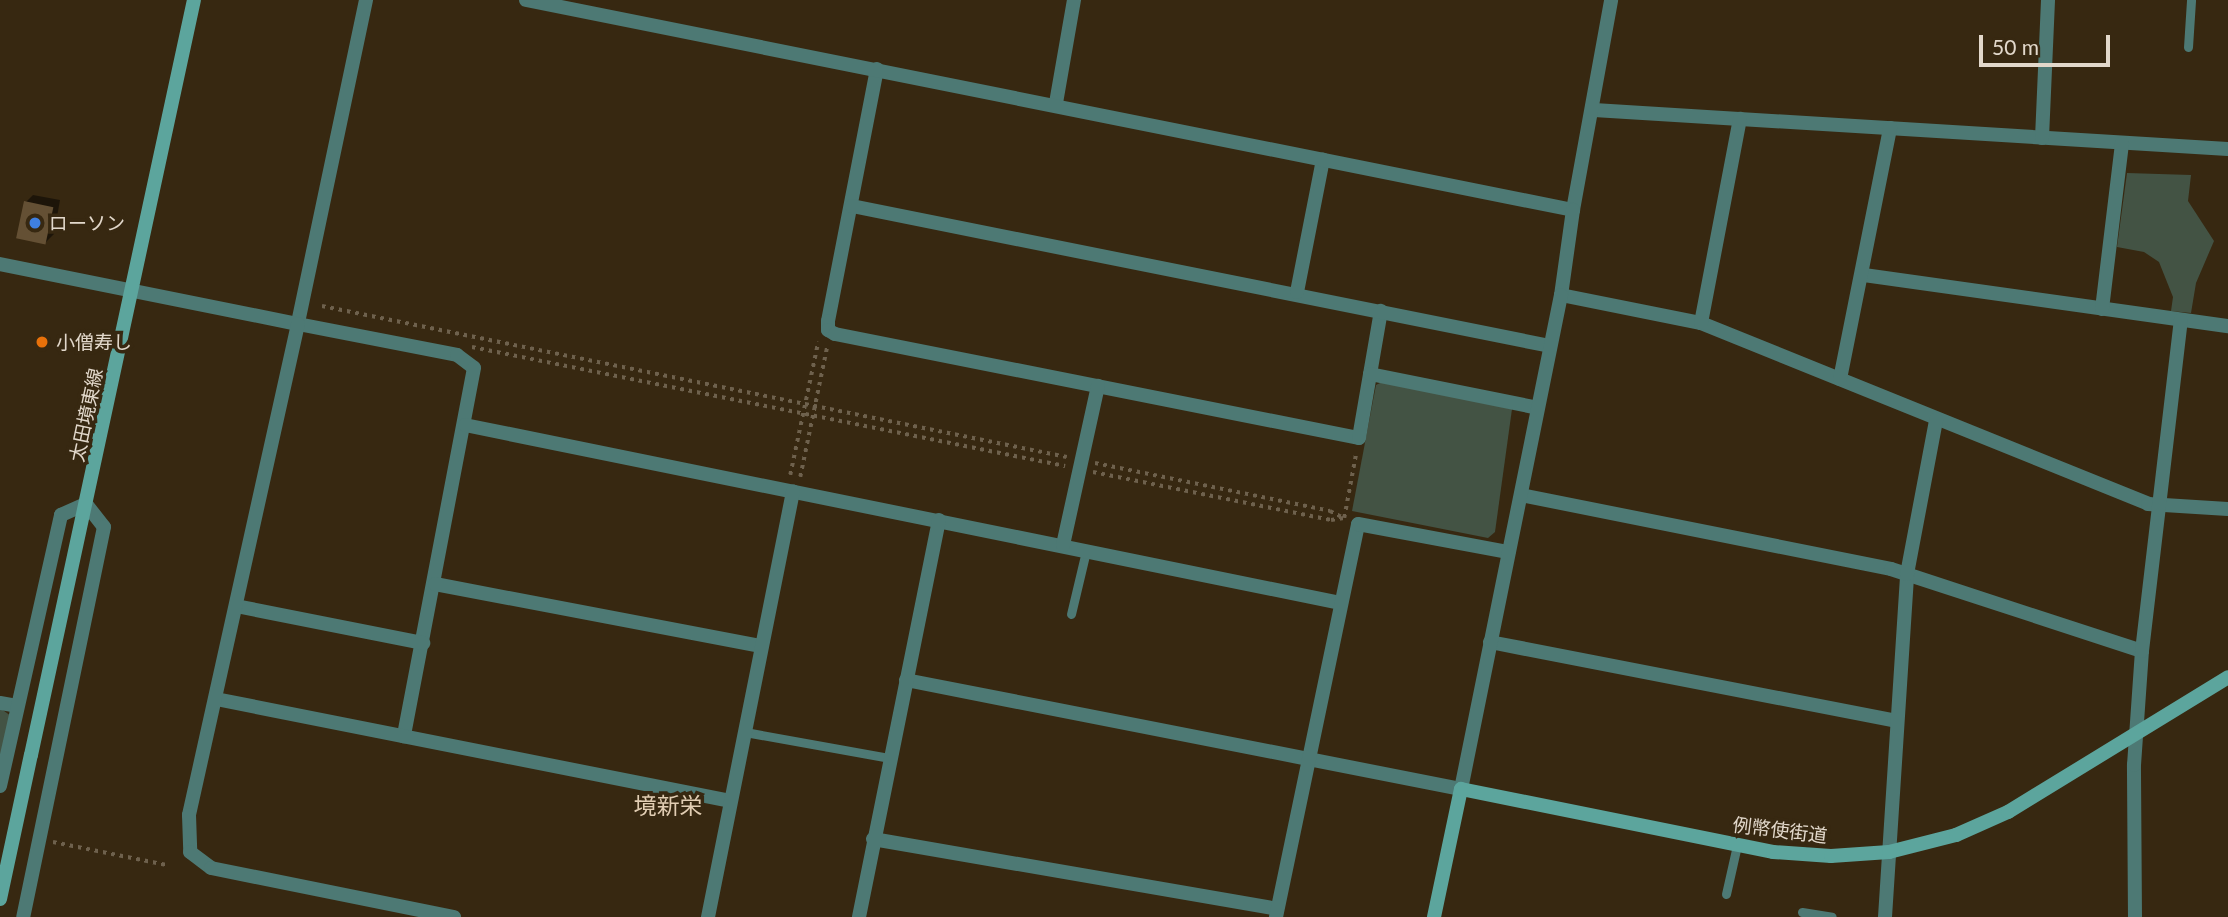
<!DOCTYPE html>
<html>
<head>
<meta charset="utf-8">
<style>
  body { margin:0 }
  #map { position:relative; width:2228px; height:917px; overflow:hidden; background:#372811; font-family:Lato,"Noto Sans JP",sans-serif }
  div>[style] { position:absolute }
  .green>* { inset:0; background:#435344 }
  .shadow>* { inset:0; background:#0007 }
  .building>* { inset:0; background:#645034; transform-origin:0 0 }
  .path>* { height:3.5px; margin-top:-1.75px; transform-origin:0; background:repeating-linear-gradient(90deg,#6e614d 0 3.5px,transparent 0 8.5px) }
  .service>* { height:9px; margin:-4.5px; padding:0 4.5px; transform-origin:4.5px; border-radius:4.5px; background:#4d7974 }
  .minor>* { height:14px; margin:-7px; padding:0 7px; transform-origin:7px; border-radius:7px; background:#4d7974 }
  .tertiary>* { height:14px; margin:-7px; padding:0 7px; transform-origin:7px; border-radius:7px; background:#4d7974 }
  .secondary>* { height:14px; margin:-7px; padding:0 7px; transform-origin:7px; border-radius:7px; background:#5ca59d }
  .secondary-bridge>* { height:14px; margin:-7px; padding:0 7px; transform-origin:7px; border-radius:7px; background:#5ca59d }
  .dots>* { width:19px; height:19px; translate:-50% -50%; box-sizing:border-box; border:4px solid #372811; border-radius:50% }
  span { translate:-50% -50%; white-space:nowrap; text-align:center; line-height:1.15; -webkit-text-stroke:7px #372811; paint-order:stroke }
  .poi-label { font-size:19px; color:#e2d8cb }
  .left { translate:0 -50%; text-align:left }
  .street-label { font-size:19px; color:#e2d8cb }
  .quarter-label { font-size:23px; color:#e1cdb3 }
  .scale { position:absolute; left:1979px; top:35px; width:131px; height:32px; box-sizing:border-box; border:4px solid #e2d8cb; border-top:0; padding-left:9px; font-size:21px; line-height:24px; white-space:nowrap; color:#e2d8cb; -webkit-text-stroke:5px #372811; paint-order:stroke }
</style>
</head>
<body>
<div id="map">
  <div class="green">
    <div style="clip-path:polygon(2127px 173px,2191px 175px,2188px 201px,2214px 241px,2196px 283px,2191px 313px,2171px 311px,2173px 297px,2159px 262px,2144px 252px,2117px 247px)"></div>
    <div style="clip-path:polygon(1382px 382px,1512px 409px,1495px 532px,1488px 538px,1352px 511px,1376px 385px)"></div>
    <div style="clip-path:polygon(0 708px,11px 716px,0 767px)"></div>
  </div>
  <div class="shadow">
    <div style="clip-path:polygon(33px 195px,60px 200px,54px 234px,46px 242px,26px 202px)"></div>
  </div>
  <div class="building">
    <div style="left:24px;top:201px;width:30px;height:38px;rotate:12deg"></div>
  </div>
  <div class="path">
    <div style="left:322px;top:306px;width:760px;rotate:11.46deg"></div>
    <div style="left:472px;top:347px;width:605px;rotate:11.35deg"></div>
    <div style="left:1095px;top:463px;width:240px;rotate:11.5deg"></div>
    <div style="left:1330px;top:511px;width:16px;rotate:27deg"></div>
    <div style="left:1093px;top:472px;width:243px;rotate:11.4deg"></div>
    <div style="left:1331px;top:520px;width:13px;rotate:-9deg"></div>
    <div style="left:1344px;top:518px;width:66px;rotate:-79.5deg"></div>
    <div style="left:790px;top:475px;width:136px;rotate:-78.1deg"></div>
    <div style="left:800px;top:477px;width:133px;rotate:-78.3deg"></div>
    <div style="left:53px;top:842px;width:116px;rotate:11.4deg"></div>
  </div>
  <div class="service">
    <div style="left:2188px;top:47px;width:47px;rotate:-86.3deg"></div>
    <div style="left:1071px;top:614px;width:65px;rotate:-76.6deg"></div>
    <div style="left:745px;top:732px;width:146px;rotate:10.2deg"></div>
    <div style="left:1726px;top:894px;width:50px;rotate:-77.3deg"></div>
    <div style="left:1802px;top:912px;width:30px;rotate:9deg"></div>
  </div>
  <div class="minor">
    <div style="left:366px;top:0;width:331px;rotate:101.9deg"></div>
    <div style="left:298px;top:324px;width:162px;rotate:11deg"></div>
    <div style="left:457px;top:355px;width:21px;rotate:37deg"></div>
    <div style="left:474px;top:368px;width:375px;rotate:100.8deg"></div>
    <div style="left:877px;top:69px;width:257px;rotate:101deg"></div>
    <div style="left:828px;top:321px;width:9px;rotate:90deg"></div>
    <div style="left:828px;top:330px;width:8px;rotate:30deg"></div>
    <div style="left:835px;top:334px;width:534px;rotate:11.23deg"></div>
    <div style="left:1359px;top:438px;width:129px;rotate:-80.2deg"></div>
    <div style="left:1056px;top:103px;width:105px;rotate:-80.1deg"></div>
    <div style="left:1594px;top:110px;width:635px;rotate:3.52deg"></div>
    <div style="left:2042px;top:138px;width:138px;rotate:-87.5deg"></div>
    <div style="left:852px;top:206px;width:712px;rotate:11.34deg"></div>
    <div style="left:1573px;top:210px;width:213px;rotate:-79.7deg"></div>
    <div style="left:1864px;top:275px;width:368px;rotate:8deg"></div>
    <div style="left:1297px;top:292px;width:135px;rotate:-78.9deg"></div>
    <div style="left:1561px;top:295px;width:143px;rotate:11.3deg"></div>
    <div style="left:1701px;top:323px;width:482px;rotate:22deg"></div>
    <div style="left:2148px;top:504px;width:80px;rotate:3.6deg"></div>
    <div style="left:2102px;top:309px;width:167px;rotate:-83.1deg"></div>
    <div style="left:1701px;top:323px;width:208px;rotate:-79.2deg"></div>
    <div style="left:1370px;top:374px;width:171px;rotate:11.4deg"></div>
    <div style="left:1840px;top:379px;width:256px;rotate:-78.7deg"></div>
    <div style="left:465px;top:425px;width:894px;rotate:11.49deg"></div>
    <div style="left:1521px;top:495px;width:377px;rotate:11.3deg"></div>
    <div style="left:1891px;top:569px;width:264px;rotate:18.1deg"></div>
    <div style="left:1063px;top:545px;width:163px;rotate:-77.6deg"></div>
    <div style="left:435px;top:584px;width:332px;rotate:10.8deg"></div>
    <div style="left:236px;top:606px;width:191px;rotate:11.2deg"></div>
    <div style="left:1490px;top:642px;width:414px;rotate:11deg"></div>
    <div style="left:906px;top:680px;width:566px;rotate:11.11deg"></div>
    <div style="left:216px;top:699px;width:524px;rotate:11.22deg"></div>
    <div style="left:0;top:703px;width:17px;rotate:10deg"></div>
    <div style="left:0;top:786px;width:278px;rotate:-77.3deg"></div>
    <div style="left:61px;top:515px;width:27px;rotate:-24deg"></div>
    <div style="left:86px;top:504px;width:29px;rotate:52deg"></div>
    <div style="left:104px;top:527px;width:398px;rotate:101.7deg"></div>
    <div style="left:873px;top:839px;width:410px;rotate:9.8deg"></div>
    <div style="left:708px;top:917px;width:434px;rotate:-78.7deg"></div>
    <div style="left:859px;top:917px;width:405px;rotate:-78.6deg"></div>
    <div style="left:1276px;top:917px;width:401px;rotate:-78.2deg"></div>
    <div style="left:1358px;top:524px;width:153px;rotate:10.6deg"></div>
    <div style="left:1885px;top:917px;width:344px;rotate:-86.3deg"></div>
    <div style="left:1907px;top:574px;width:157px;rotate:-79.3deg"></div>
    <div style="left:2135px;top:917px;width:152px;rotate:-90.4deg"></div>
    <div style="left:2134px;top:765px;width:114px;rotate:-86deg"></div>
    <div style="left:2142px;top:651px;width:333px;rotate:-83.3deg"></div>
  </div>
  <div class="tertiary">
    <div style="left:526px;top:0;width:1068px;rotate:11.34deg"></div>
    <div style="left:1573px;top:210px;width:86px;rotate:98deg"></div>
    <div style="left:1561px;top:295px;width:504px;rotate:101.44deg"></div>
    <div style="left:0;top:264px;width:304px;rotate:11.4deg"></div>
    <div style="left:298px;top:324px;width:503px;rotate:102.52deg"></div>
    <div style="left:189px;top:815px;width:37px;rotate:88deg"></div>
    <div style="left:190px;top:852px;width:26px;rotate:37deg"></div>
    <div style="left:211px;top:868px;width:248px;rotate:11.4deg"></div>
  </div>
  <div class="secondary">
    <div style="left:31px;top:755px;width:772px;rotate:-77.82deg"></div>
    <div style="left:1434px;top:917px;width:131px;rotate:-78.1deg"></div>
    <div style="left:1461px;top:789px;width:318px;rotate:11.4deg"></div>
    <div style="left:1773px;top:852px;width:58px;rotate:3.9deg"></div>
    <div style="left:1831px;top:856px;width:58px;rotate:-3.9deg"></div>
    <div style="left:1889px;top:852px;width:69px;rotate:-14.2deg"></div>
    <div style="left:1956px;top:835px;width:57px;rotate:-23.9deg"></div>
    <div style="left:2008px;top:812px;width:258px;rotate:-31.5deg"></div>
  </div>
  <div class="secondary-bridge">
    <div style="left:0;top:899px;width:147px;rotate:-77.9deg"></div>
  </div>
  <div class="dots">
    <div style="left:35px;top:223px;background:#3f7fe0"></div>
    <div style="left:42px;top:342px;background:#e8710a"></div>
  </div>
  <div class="poi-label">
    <span class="left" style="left:49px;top:223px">ローソン</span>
    <span class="left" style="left:56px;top:342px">小僧寿し</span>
  </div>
  <div class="street-label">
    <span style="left:86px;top:415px;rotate:-78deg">太田境東線</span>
    <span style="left:1780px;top:830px;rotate:7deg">例幣使街道</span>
  </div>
  <div class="quarter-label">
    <span style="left:668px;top:805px">境新栄</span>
  </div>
  <div class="scale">50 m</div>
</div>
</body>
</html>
